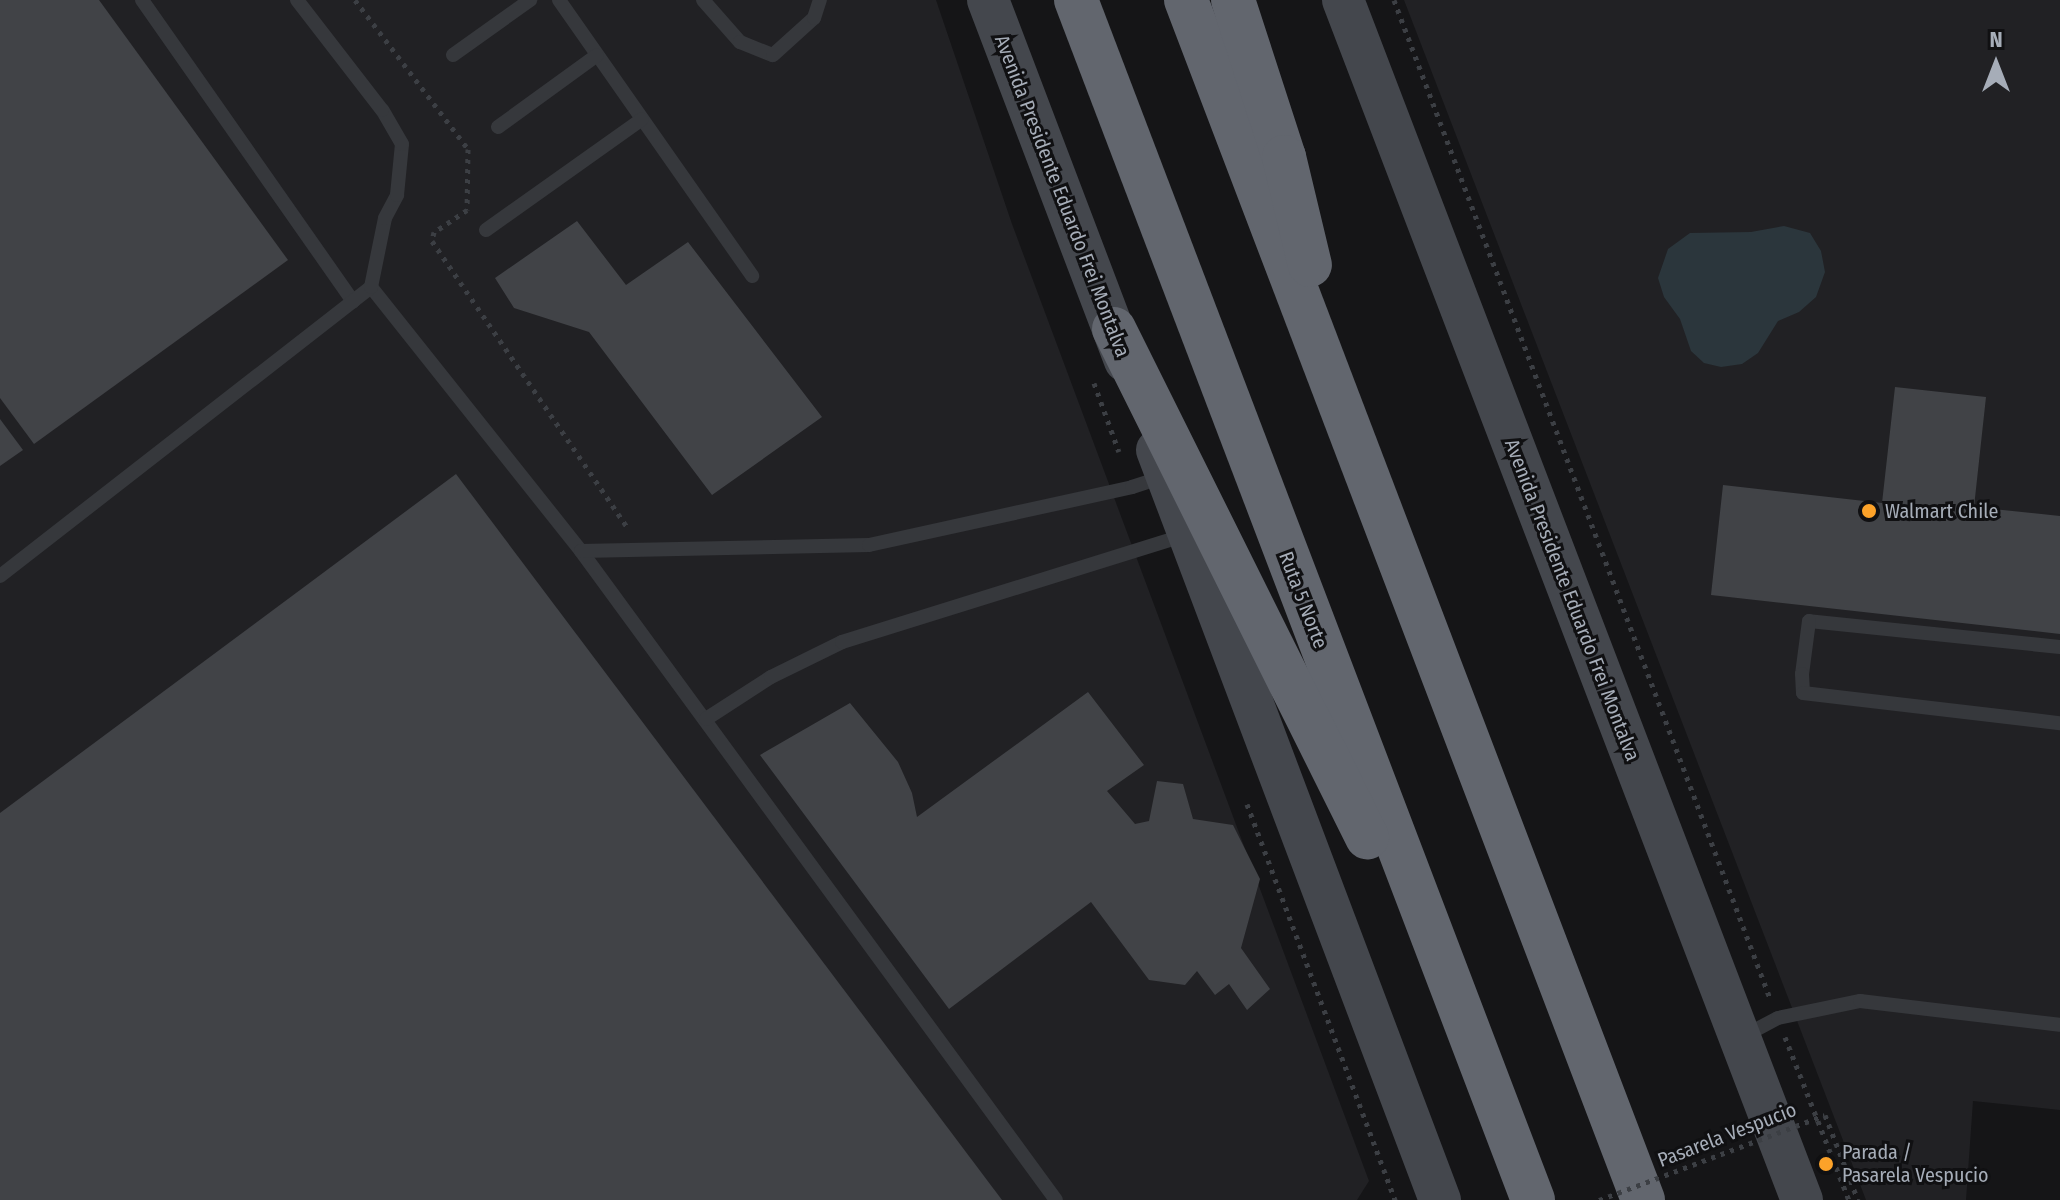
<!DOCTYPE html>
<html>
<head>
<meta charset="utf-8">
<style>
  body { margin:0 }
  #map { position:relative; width:2060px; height:1200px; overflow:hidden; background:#151517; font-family:"Fira Sans Condensed",sans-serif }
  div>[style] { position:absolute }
  .built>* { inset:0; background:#212124 }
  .water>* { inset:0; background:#2b363c }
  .building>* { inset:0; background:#414347 }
  .path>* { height:5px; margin-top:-2.5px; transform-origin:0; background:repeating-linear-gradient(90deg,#3c3f44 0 4px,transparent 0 10px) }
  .service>* { height:14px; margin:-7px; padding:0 7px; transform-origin:7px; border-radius:7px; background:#36383c }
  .secondary>* { height:42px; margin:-21px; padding:0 21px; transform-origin:21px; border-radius:21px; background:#44474d }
  .motorway>* { height:44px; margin:-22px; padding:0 22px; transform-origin:22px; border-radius:22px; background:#62666e }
  .path-bridge>* { height:5px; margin-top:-2.5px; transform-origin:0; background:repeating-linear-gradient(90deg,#3c3f44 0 4px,transparent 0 10px) }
  .dots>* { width:22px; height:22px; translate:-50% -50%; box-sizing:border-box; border:4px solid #101012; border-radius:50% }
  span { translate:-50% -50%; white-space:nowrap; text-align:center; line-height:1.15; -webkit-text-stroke:6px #101012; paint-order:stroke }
  .street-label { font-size:20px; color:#a6adb8 }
  .poi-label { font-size:20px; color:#a6adb8 }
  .left { translate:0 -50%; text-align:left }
  .north { position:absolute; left:1956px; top:24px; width:80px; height:80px; -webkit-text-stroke:6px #101012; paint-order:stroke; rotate:0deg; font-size:22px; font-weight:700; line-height:32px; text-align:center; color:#a6adb8 }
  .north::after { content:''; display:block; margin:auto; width:28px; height:36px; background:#a6adb8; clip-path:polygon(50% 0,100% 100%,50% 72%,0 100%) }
</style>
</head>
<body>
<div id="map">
  <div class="built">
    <div style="clip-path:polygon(0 0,936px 0,1012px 224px,1369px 1181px,1357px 1200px,0 1200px)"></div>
    <div style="clip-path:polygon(1404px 0,2060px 0,2060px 1110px,1973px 1101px,1966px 1200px,1866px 1200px)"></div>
  </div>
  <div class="water">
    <div style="clip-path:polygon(1784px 226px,1810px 233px,1821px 251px,1825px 272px,1816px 297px,1799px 312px,1778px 321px,1758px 353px,1742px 364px,1721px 367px,1704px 363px,1691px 351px,1680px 319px,1664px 297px,1658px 278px,1668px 249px,1690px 233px,1751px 232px)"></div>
  </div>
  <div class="building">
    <div style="clip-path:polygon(0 0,99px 0,288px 260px,34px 444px,0 398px)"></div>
    <div style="clip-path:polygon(577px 221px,626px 285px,688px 242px,822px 417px,712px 495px,589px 332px,514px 308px,495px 278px)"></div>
    <div style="clip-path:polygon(1895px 387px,1986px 397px,1974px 507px,2060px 516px,2060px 634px,1711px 595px,1723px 485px,1882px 503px)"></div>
    <div style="clip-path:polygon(0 419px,23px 450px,0 466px)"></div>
    <div style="clip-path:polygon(456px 474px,1002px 1200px,0 1200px,0 813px)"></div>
    <div style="clip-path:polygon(1088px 692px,1144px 765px,1107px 791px,1135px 824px,1149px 821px,1157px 781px,1183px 784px,1193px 819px,1233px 825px,1260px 879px,1241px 948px,1270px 989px,1247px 1010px,1229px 984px,1215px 995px,1197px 971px,1185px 985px,1149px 980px,1091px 902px,949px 1009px,760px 755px,850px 703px,898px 762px,912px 793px,917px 817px)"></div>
  </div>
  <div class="path">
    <div style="left:355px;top:0;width:187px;rotate:52.8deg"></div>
    <div style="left:468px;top:149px;width:61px;rotate:90.9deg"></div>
    <div style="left:467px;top:210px;width:40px;rotate:146deg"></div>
    <div style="left:434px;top:232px;width:9px;rotate:103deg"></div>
    <div style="left:432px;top:241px;width:346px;rotate:55.7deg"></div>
    <div style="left:1394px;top:0;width:1066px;rotate:69.36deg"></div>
    <div style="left:1094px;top:383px;width:73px;rotate:70.1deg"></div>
    <div style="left:1247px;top:804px;width:423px;rotate:69.5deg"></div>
    <div style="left:1785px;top:1037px;width:175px;rotate:68.6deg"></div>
  </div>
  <div class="service">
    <div style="left:142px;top:0;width:368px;rotate:55deg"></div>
    <div style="left:559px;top:0;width:337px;rotate:55deg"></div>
    <div style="left:703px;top:0;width:56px;rotate:48.6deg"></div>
    <div style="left:740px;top:42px;width:35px;rotate:22deg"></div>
    <div style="left:773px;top:55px;width:55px;rotate:-42.1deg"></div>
    <div style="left:814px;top:18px;width:19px;rotate:-72deg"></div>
    <div style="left:453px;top:55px;width:95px;rotate:-35.5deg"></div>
    <div style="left:498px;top:127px;width:122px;rotate:-36deg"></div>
    <div style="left:486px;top:230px;width:191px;rotate:-35.4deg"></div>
    <div style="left:371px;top:287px;width:337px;rotate:51.5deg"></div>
    <div style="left:581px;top:551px;width:804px;rotate:53.8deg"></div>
    <div style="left:581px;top:551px;width:288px;rotate:-1.2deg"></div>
    <div style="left:869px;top:545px;width:269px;rotate:-12.4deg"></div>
    <div style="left:1132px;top:487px;width:32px;rotate:-18deg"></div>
    <div style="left:0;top:576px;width:470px;rotate:-37.9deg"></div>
    <div style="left:371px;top:287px;width:70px;rotate:-78.5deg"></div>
    <div style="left:385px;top:218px;width:26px;rotate:-62deg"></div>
    <div style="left:397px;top:195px;width:51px;rotate:-84.4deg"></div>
    <div style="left:402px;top:144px;width:39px;rotate:-120deg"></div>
    <div style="left:382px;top:110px;width:139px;rotate:-127.7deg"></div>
    <div style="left:2060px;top:647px;width:252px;rotate:-174.1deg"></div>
    <div style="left:1809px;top:621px;width:53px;rotate:97.5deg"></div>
    <div style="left:1802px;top:674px;width:19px;rotate:87deg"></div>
    <div style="left:1803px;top:693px;width:259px;rotate:6.7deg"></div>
    <div style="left:706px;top:719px;width:77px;rotate:-32.9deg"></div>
    <div style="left:771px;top:677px;width:79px;rotate:-26.2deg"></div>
    <div style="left:842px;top:642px;width:359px;rotate:-17.3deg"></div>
    <div style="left:1744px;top:1036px;width:38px;rotate:-28deg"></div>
    <div style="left:1778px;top:1018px;width:84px;rotate:-11.7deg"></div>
    <div style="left:1860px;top:1001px;width:201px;rotate:6.8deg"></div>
  </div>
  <div class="secondary">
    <div style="left:988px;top:0;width:386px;rotate:69.2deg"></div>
    <div style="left:1343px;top:0;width:1285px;rotate:69.07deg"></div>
    <div style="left:1157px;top:450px;width:802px;rotate:69.33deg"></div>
  </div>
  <div class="motorway">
    <div style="left:1076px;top:0;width:1284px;rotate:69.15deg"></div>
    <div style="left:1186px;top:0;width:1284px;rotate:69.15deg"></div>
    <div style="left:1233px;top:0;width:165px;rotate:72deg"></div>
    <div style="left:1284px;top:157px;width:111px;rotate:76.5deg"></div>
    <div style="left:1114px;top:329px;width:568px;rotate:63.53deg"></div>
  </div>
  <div class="path-bridge">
    <div style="left:1599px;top:1200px;width:241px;rotate:-20.6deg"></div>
    <div style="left:1825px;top:1115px;width:91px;rotate:68.8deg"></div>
  </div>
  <div class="dots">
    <div style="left:1869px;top:511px;background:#fca229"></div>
    <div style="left:1826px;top:1164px;background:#fca229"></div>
  </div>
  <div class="street-label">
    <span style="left:1062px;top:196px;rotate:69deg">Avenida Presidente Eduardo Frei Montalva</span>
    <span style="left:1303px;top:600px;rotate:69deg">Ruta 5 Norte</span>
    <span style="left:1572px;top:600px;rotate:69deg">Avenida Presidente Eduardo Frei Montalva</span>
    <span style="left:1727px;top:1135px;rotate:-21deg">Pasarela Vespucio</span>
  </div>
  <div class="poi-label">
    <span class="left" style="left:1885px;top:511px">Walmart Chile</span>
    <span class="left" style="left:1842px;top:1164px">Parada /<br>Pasarela Vespucio</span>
  </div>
  <div class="north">N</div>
</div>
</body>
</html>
